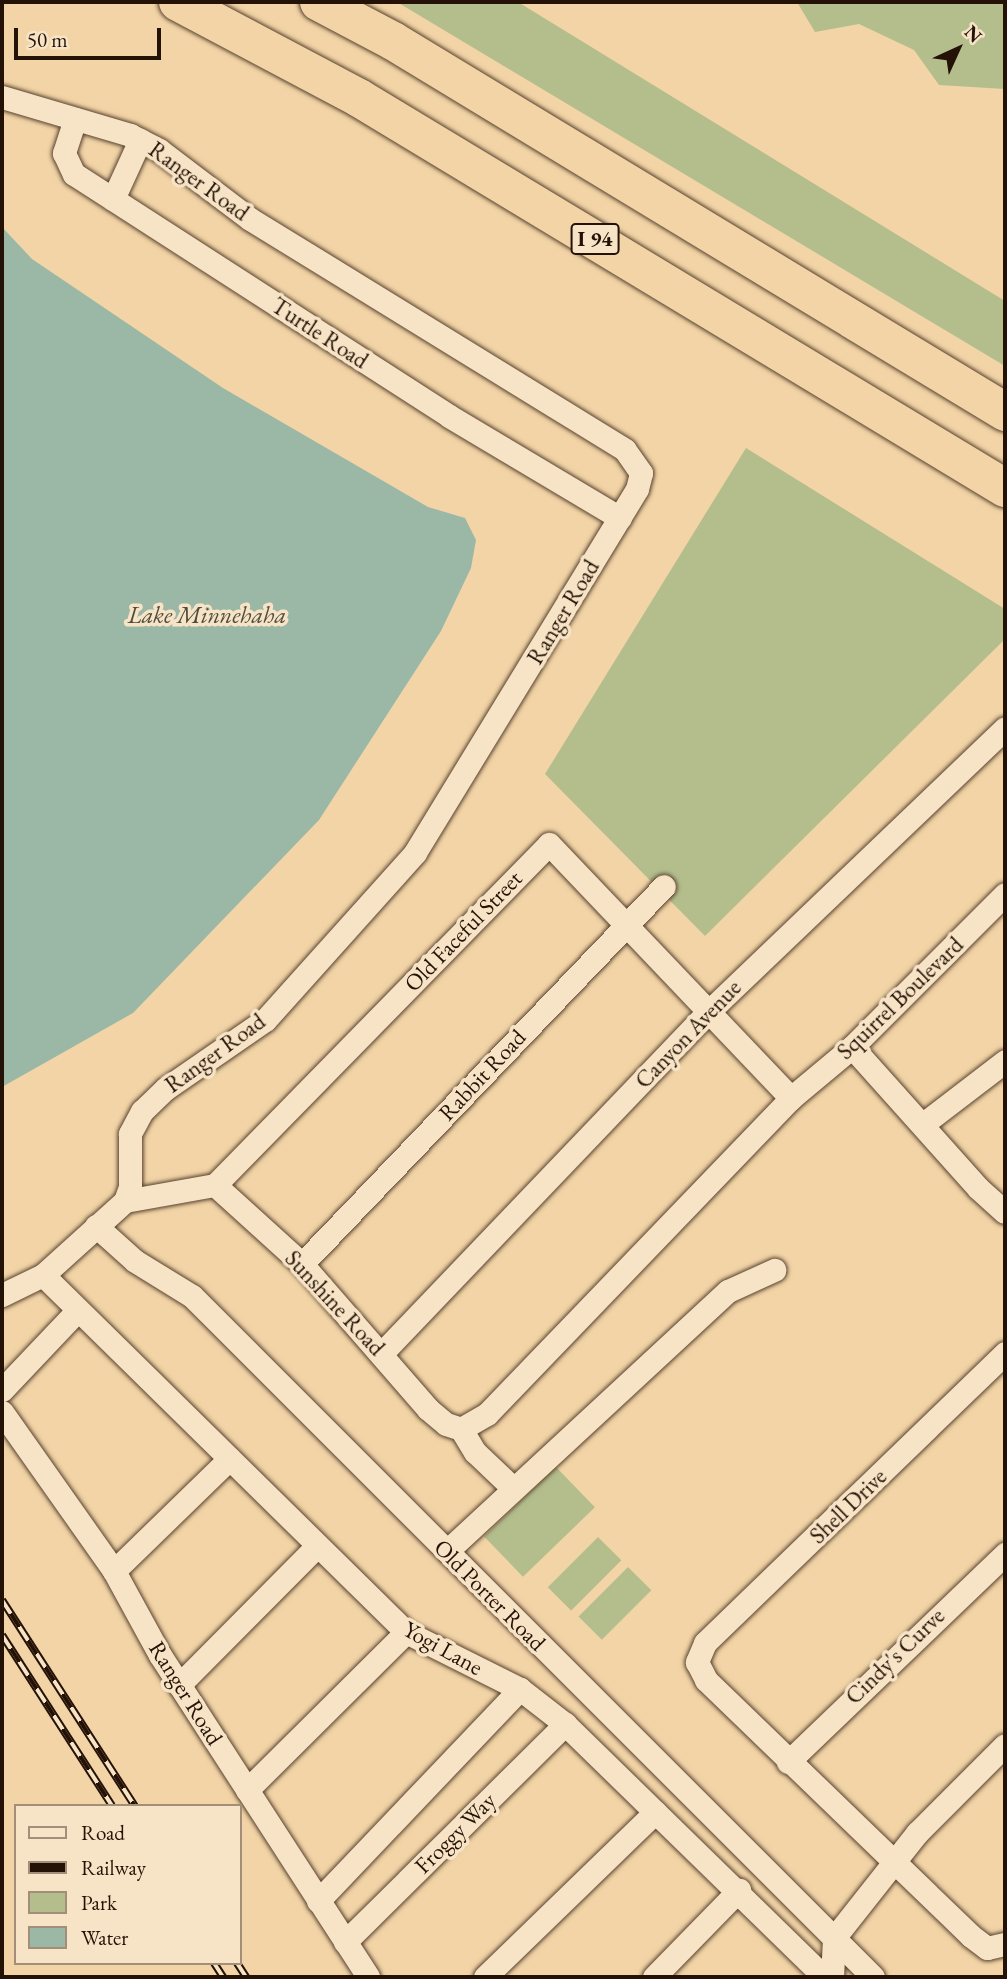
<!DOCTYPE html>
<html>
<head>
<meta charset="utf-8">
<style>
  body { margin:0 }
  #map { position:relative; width:1007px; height:1979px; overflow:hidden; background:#f2d4a6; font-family:"EB Garamond",serif }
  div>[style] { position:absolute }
  .green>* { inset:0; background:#b4be8c; transform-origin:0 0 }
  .water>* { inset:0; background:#9bb8a7 }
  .roads { filter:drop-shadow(0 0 2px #58422f) drop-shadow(0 0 2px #58422f) }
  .minor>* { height:23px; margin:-11.5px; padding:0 11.5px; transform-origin:11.5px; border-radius:11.5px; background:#f7e3c5 }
  .motorway>* { height:38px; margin:-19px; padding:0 19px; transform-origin:19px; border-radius:19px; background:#f2d4a6 }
  .rail>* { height:8px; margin-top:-4px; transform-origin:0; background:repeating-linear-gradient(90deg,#f7e3c5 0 16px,#241207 0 32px); box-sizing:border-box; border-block:2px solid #241207 }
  span { translate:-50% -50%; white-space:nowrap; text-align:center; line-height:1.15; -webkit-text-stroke:7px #f7e3c5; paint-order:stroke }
  .shield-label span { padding:2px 5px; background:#f7e3c5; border:2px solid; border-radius:5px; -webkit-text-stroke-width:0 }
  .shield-label { font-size:21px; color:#241207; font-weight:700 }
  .street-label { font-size:23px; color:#241207 }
  .water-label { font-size:24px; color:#4e4c3f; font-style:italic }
  .frame { position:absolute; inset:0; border:4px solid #241207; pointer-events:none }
  .legend { position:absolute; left:14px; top:1804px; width:228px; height:161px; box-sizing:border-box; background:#f7e3c5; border:2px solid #a38f79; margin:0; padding:9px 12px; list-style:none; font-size:21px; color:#241207 }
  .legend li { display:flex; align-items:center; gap:14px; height:35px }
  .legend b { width:35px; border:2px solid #a38f79 }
  .north { position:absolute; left:923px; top:14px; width:70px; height:70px; -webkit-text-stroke:5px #f7e3c5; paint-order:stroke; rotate:45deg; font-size:19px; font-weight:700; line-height:28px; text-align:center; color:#241207 }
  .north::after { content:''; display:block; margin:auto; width:24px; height:32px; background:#241207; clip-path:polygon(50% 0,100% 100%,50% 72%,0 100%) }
  .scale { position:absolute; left:14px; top:28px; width:147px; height:32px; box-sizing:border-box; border:4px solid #241207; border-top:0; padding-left:9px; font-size:21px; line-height:24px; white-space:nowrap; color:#241207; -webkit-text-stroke:5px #f7e3c5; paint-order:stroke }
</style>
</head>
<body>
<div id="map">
  <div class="green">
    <div style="clip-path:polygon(397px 2px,518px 2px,1005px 301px,1005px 366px)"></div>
    <div style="clip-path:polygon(797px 2px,1005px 2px,1005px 89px,939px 85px,914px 50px,859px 24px,815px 32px)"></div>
    <div style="clip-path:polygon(746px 448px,1005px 609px,1005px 639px,705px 936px,545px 774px)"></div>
    <div style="left:556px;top:1467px;width:56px;height:100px;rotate:46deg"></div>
    <div style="left:598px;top:1537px;width:33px;height:71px;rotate:45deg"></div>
    <div style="left:628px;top:1567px;width:33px;height:70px;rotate:45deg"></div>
  </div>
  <div class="water">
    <div style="clip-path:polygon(2px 227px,32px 259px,223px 388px,428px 507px,465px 518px,476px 540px,471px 568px,441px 631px,319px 820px,133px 1013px,2px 1087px)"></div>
  </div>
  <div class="roads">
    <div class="minor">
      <div style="left:2px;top:97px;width:134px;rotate:16.5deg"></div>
      <div style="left:130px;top:135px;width:33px;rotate:27deg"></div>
      <div style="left:159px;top:150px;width:114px;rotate:37.2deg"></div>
      <div style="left:250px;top:219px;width:440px;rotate:31.6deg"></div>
      <div style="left:625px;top:450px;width:28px;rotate:55deg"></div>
      <div style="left:641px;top:473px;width:16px;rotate:104deg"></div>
      <div style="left:637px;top:489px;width:426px;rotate:121.4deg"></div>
      <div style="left:415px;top:853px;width:224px;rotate:131.9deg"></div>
      <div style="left:265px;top:1020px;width:121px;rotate:145.4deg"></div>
      <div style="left:165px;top:1089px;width:32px;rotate:136deg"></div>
      <div style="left:142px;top:1111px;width:26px;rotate:118deg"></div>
      <div style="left:130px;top:1134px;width:53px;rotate:90deg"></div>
      <div style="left:130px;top:1187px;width:15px;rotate:110deg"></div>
      <div style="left:125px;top:1201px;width:110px;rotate:137.9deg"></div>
      <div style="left:43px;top:1275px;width:46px;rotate:154deg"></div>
      <div style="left:75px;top:119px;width:36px;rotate:108deg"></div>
      <div style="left:64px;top:153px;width:23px;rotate:65deg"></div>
      <div style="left:74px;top:174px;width:446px;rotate:32.8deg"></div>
      <div style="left:449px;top:416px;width:199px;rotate:30.8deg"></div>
      <div style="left:113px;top:199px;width:65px;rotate:-65.4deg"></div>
      <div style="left:852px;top:1047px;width:189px;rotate:48.2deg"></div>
      <div style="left:978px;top:1188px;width:36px;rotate:42deg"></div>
      <div style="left:923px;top:1124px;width:103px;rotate:-37.5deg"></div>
      <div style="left:215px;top:1185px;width:477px;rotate:-45.6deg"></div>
      <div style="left:549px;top:844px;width:351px;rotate:46.4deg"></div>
      <div style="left:215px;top:1185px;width:118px;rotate:42.2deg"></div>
      <div style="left:302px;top:1264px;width:192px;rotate:49deg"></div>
      <div style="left:428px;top:1409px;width:23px;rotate:40deg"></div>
      <div style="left:446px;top:1424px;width:16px;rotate:18deg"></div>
      <div style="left:461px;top:1429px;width:27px;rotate:59deg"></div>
      <div style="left:475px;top:1452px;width:52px;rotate:43.5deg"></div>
      <div style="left:125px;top:1201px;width:91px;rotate:-10.1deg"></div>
      <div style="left:96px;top:1226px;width:52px;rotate:41.9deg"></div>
      <div style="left:135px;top:1261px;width:67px;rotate:31.6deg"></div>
      <div style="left:192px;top:1296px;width:963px;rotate:45deg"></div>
      <div style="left:302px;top:1264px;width:523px;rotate:-46.24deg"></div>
      <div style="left:43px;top:1275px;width:509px;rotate:44.52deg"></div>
      <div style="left:406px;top:1632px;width:127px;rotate:26.6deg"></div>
      <div style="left:520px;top:1689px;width:57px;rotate:37.9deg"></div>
      <div style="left:565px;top:1724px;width:362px;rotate:44.3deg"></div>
      <div style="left:382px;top:1353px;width:470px;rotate:-46.3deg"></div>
      <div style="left:707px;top:1013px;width:412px;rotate:-43.7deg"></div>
      <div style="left:1005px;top:1353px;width:417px;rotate:136deg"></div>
      <div style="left:705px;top:1643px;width:21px;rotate:113deg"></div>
      <div style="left:697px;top:1662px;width:20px;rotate:63deg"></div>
      <div style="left:706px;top:1680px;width:368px;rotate:44deg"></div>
      <div style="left:971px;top:1936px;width:20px;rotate:37deg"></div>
      <div style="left:987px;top:1948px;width:18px;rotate:-13deg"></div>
      <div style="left:2px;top:1390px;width:109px;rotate:-46.5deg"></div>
      <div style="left:2px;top:1412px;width:194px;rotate:54.8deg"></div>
      <div style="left:114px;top:1571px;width:96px;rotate:61.3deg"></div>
      <div style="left:160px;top:1655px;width:383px;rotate:57.1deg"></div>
      <div style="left:461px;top:1429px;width:30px;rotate:-30deg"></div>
      <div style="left:487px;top:1414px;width:438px;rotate:-46.1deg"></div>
      <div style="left:791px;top:1098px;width:80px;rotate:-39.9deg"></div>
      <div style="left:852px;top:1047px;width:216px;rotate:-45deg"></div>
      <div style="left:447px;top:1551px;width:383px;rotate:-42.8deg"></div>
      <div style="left:728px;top:1291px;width:51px;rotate:-24.5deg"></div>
      <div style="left:114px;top:1571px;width:161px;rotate:-44.2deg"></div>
      <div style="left:179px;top:1685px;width:196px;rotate:-45.2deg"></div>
      <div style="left:788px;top:1762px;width:301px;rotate:-43.8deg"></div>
      <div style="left:247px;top:1790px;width:224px;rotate:-44.8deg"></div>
      <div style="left:318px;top:1901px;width:293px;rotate:-46.4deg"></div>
      <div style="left:345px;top:1942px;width:310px;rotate:-44.7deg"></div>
      <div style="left:485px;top:1977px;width:237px;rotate:-44.1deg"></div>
      <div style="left:654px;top:1977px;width:122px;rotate:-45.7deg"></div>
      <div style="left:832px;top:1977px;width:39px;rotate:-87deg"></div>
      <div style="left:834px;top:1938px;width:134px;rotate:-51.7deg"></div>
      <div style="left:917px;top:1833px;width:124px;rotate:-45deg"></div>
    </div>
    <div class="motorway">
      <div style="left:178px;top:2px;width:205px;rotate:27.9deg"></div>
      <div style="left:359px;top:98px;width:755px;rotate:31.12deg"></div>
      <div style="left:319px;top:2px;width:84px;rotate:27.8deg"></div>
      <div style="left:393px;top:41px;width:716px;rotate:31.22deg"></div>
    </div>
  </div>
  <div class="rail">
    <div style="left:2px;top:1600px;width:245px;rotate:57.2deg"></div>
    <div style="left:2px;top:1635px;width:203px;rotate:57.2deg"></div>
    <div style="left:214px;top:1963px;width:17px;rotate:57deg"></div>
    <div style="left:237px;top:1963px;width:17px;rotate:57deg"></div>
  </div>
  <div class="shield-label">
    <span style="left:595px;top:239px">I 94</span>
  </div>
  <div class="street-label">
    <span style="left:199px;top:181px;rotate:36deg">Ranger Road</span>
    <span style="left:320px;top:333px;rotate:33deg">Turtle Road</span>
    <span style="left:563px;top:612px;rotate:-59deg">Ranger Road</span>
    <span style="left:463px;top:931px;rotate:-46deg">Old Faceful Street</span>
    <span style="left:900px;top:998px;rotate:-44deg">Squirrel Boulevard</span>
    <span style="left:688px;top:1034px;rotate:-46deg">Canyon Avenue</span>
    <span style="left:215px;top:1053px;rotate:-36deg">Ranger Road</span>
    <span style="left:482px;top:1075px;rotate:-47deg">Rabbit Road</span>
    <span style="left:335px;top:1303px;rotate:47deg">Sunshine Road</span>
    <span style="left:848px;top:1506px;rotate:-44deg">Shell Drive</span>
    <span style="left:490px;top:1595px;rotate:45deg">Old Porter Road</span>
    <span style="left:443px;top:1648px;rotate:29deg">Yogi Lane</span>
    <span style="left:895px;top:1656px;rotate:-44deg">Cindy's Curve</span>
    <span style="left:186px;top:1693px;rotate:58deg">Ranger Road</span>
    <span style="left:455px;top:1833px;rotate:-45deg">Froggy Way</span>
  </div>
  <div class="water-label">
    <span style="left:207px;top:615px">Lake Minnehaha</span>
  </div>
  <div class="frame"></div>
  <ul class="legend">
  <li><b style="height:9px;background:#f7e3c5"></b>Road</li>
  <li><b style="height:9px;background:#241207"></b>Railway</li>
  <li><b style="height:19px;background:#b4be8c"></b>Park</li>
  <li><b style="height:19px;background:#9bb8a7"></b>Water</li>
  </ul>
  <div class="north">N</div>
  <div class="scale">50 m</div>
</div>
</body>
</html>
